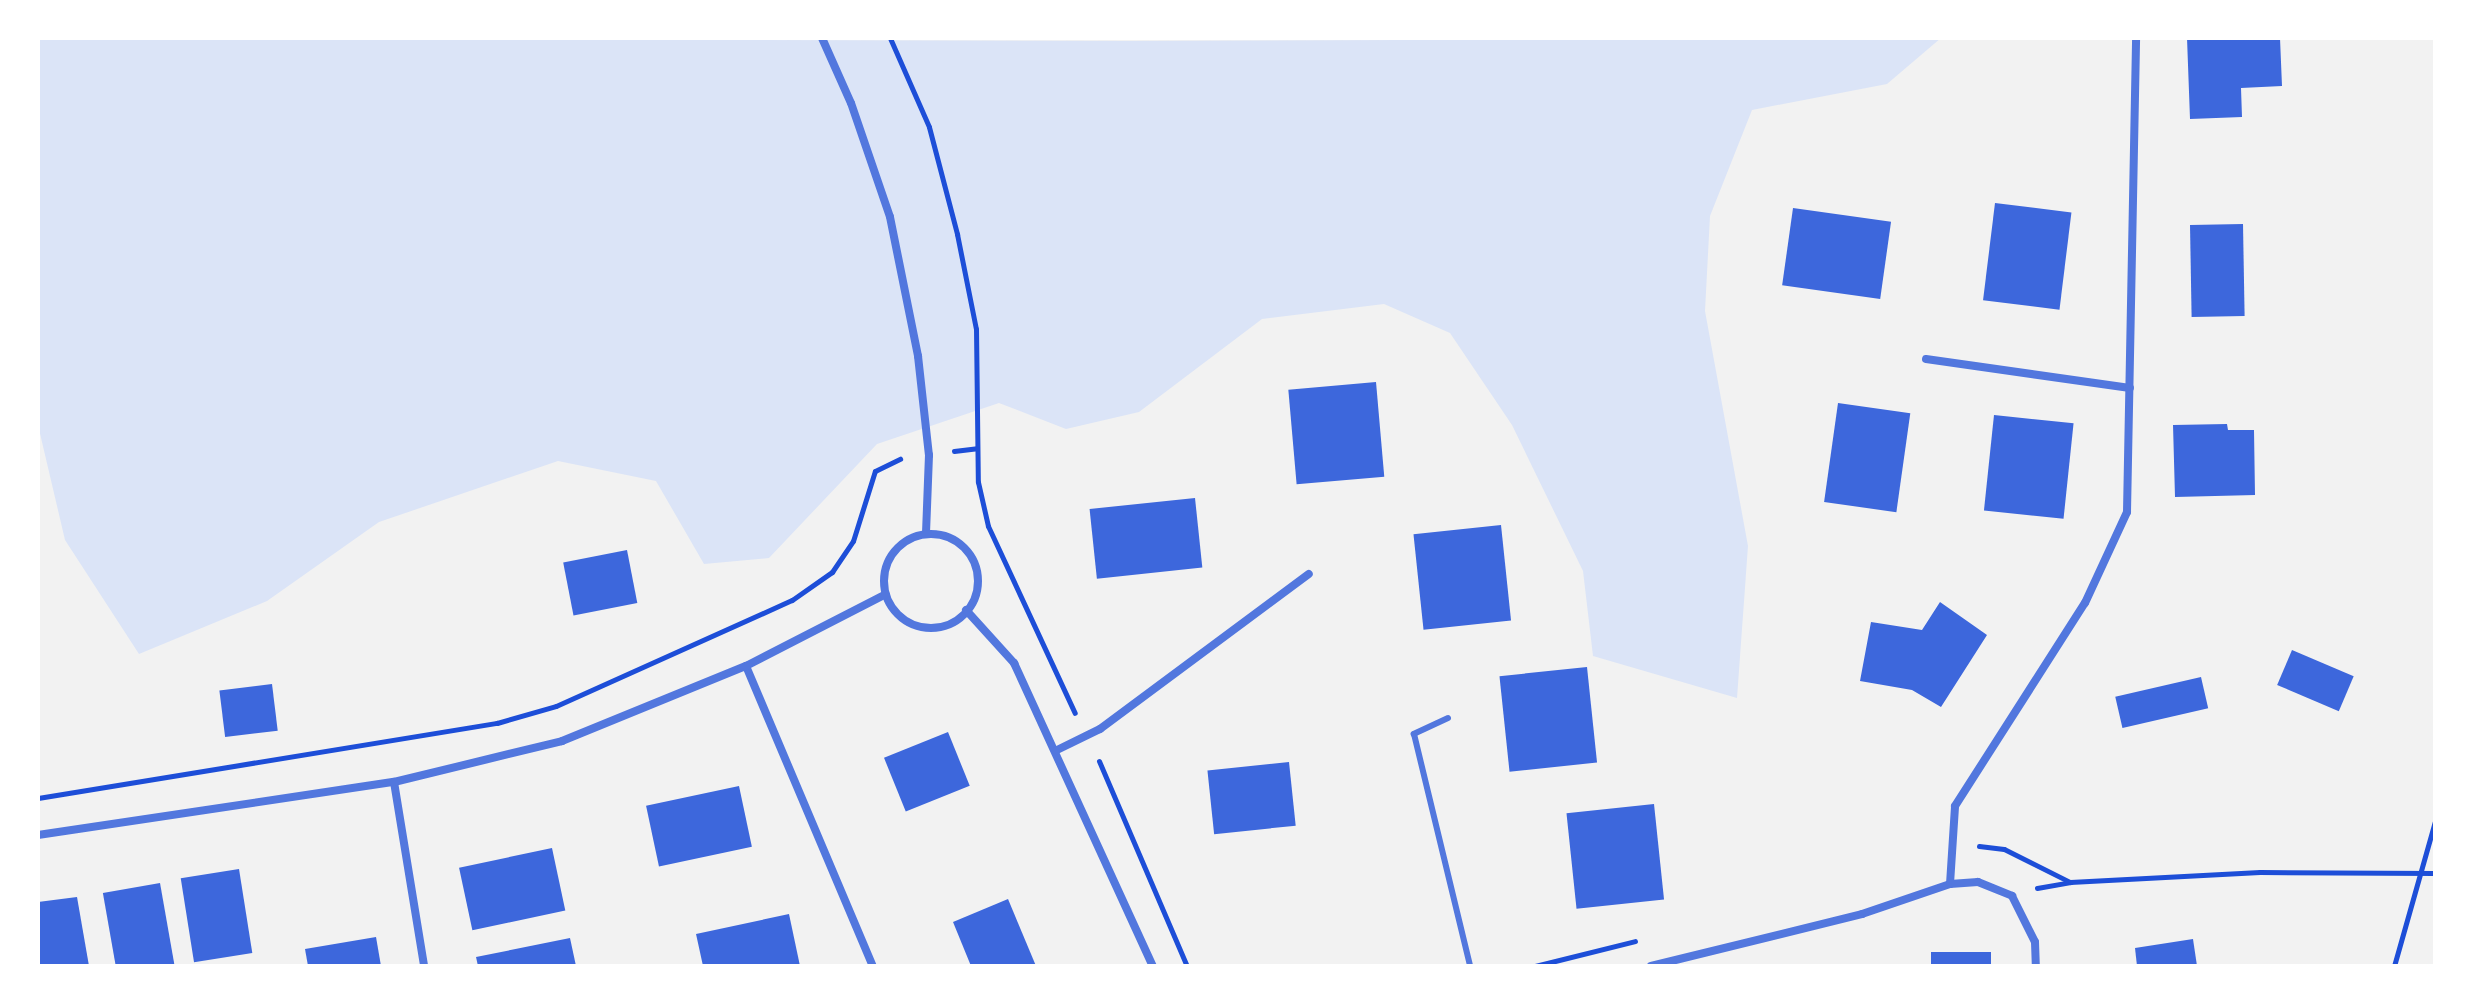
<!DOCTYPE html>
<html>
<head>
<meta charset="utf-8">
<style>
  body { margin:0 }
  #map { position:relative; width:2473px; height:1004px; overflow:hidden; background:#f2f2f2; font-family:Barlow,sans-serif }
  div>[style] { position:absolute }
  .green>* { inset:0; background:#dbe4f7 }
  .building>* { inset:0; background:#3d67dc; transform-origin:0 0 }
  .path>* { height:5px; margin:-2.5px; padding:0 2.5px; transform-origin:2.5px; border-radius:2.5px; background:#1d4ed8 }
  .service>* { height:6px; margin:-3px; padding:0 3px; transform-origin:3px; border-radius:3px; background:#5277de }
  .minor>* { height:8px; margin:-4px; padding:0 4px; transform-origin:4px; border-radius:4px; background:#5277de }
  .minor>.ring { margin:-4px; padding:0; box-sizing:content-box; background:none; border:8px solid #5277de; border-radius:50% }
  span { translate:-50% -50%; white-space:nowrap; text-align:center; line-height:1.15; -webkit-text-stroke:6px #fff; paint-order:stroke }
  .frame { position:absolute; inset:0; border:40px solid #fff; pointer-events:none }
</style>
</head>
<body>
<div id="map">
  <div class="green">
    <div style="clip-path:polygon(38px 38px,1129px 41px,1941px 38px,1887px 84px,1752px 110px,1710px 216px,1705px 311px,1748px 546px,1737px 698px,1593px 656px,1583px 571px,1512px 425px,1450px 333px,1384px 304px,1262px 319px,1139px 412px,1066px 429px,999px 403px,877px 444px,769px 558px,704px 564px,656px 481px,558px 461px,379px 522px,267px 601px,139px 654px,65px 540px,38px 425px)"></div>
  </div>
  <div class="building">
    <div style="clip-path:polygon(2187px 38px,2280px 38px,2282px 86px,2241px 88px,2242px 117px,2190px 119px)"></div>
    <div style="left:1995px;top:203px;width:77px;height:98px;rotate:7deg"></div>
    <div style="left:1793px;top:208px;width:99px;height:78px;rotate:8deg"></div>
    <div style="left:2243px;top:224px;width:92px;height:53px;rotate:89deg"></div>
    <div style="left:1376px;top:382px;width:95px;height:88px;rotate:85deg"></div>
    <div style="left:1838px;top:403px;width:73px;height:100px;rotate:8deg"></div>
    <div style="left:1994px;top:415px;width:80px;height:96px;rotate:6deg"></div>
    <div style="clip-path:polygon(2227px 424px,2228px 430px,2254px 430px,2255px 495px,2175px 497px,2173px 425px)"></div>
    <div style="left:1195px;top:498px;width:70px;height:106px;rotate:84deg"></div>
    <div style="left:1501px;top:525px;width:96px;height:88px;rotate:84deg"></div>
    <div style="left:627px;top:550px;width:54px;height:65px;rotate:79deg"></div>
    <div style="clip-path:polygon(1940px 602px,1987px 635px,1941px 707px,1912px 690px,1860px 681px,1871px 622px,1922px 630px)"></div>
    <div style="left:2292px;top:650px;width:67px;height:38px;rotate:23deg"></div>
    <div style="left:1587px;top:667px;width:96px;height:88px;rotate:84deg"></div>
    <div style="left:2201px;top:677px;width:32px;height:88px;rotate:77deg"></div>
    <div style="left:272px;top:684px;width:47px;height:53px;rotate:83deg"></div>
    <div style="left:948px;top:732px;width:58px;height:69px;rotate:68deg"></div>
    <div style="left:1289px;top:762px;width:64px;height:82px;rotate:84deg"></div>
    <div style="left:739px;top:786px;width:62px;height:95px;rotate:78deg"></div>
    <div style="left:1654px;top:804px;width:96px;height:88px;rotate:84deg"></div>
    <div style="left:552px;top:848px;width:64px;height:95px;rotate:78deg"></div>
    <div style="left:239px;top:869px;width:85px;height:59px;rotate:81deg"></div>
    <div style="left:160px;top:883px;width:84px;height:58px;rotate:80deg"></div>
    <div style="clip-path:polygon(77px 897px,89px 966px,38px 966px,38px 902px)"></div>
    <div style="clip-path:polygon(1008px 899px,1036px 966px,971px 966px,953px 922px)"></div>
    <div style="clip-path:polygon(789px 914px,800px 966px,703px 966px,696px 934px)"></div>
    <div style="clip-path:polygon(376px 937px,381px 966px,308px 966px,305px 949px)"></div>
    <div style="clip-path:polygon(570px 938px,576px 966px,478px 966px,476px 957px)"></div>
    <div style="clip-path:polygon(2193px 939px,2197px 966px,2137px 966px,2135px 948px)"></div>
    <div style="left:1991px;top:952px;width:14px;height:60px;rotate:90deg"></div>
  </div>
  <div class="path">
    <div style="left:890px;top:38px;width:97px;rotate:66.3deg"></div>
    <div style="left:929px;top:127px;width:111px;rotate:75.3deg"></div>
    <div style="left:957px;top:234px;width:97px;rotate:78.7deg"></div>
    <div style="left:976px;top:329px;width:153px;rotate:89.3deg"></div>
    <div style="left:978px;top:482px;width:45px;rotate:77.2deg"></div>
    <div style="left:988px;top:526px;width:206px;rotate:65.1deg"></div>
    <div style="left:954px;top:451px;width:23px;rotate:-7deg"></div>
    <div style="left:1099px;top:761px;width:223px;rotate:66.8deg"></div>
    <div style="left:38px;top:798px;width:465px;rotate:-9.3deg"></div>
    <div style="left:497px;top:723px;width:61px;rotate:-16.1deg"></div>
    <div style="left:556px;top:706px;width:259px;rotate:-24.2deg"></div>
    <div style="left:792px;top:600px;width:49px;rotate:-35deg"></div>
    <div style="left:832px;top:572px;width:37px;rotate:-56deg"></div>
    <div style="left:853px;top:541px;width:73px;rotate:-72.6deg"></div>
    <div style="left:875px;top:471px;width:28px;rotate:-26deg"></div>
    <div style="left:1979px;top:846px;width:25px;rotate:7deg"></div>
    <div style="left:2004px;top:849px;width:74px;rotate:26.6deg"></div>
    <div style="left:2037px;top:888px;width:34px;rotate:-10deg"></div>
    <div style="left:2070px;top:882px;width:190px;rotate:-3deg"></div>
    <div style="left:2260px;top:872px;width:175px;rotate:0.3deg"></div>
    <div style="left:1535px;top:966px;width:103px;rotate:-14deg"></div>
    <div style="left:2394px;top:966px;width:151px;rotate:-74.2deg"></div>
  </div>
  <div class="service">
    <div style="left:1448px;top:718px;width:38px;rotate:155deg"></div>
    <div style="left:1414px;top:734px;width:239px;rotate:76.4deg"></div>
  </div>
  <div class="minor">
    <div style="left:822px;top:38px;width:71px;rotate:66deg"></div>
    <div style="left:851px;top:103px;width:120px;rotate:71.1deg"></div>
    <div style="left:890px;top:217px;width:142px;rotate:78.6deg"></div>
    <div style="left:918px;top:356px;width:100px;rotate:83.7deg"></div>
    <div style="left:929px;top:455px;width:79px;rotate:92.2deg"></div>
    <div style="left:1926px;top:359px;width:206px;rotate:8.1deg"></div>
    <div class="ring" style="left:884px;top:534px;width:86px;height:86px"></div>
    <div style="left:966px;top:610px;width:72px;rotate:47.8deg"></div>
    <div style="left:1014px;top:663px;width:333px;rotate:65.4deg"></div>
    <div style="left:746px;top:666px;width:326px;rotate:67.1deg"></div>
    <div style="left:1057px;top:750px;width:48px;rotate:-26deg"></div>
    <div style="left:1100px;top:729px;width:260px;rotate:-36.6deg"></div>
    <div style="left:394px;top:782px;width:186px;rotate:80.7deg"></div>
    <div style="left:38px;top:835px;width:360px;rotate:-8.5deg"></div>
    <div style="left:394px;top:782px;width:173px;rotate:-13.7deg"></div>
    <div style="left:562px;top:741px;width:199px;rotate:-22.2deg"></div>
    <div style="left:746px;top:666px;width:157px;rotate:-27.2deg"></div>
    <div style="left:1950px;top:884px;width:78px;rotate:-86.3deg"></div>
    <div style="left:1955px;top:806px;width:241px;rotate:-57.4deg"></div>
    <div style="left:2085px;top:603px;width:100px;rotate:-65.2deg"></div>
    <div style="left:2127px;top:512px;width:474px;rotate:-88.9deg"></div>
    <div style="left:1651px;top:966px;width:217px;rotate:-13.8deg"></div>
    <div style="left:1862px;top:914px;width:93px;rotate:-18.8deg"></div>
    <div style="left:1950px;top:884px;width:28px;rotate:-4deg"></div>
    <div style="left:1978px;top:882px;width:37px;rotate:22deg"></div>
    <div style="left:2012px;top:896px;width:51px;rotate:63.4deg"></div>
    <div style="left:2035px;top:942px;width:24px;rotate:88deg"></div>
  </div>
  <div class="frame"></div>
</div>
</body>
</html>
